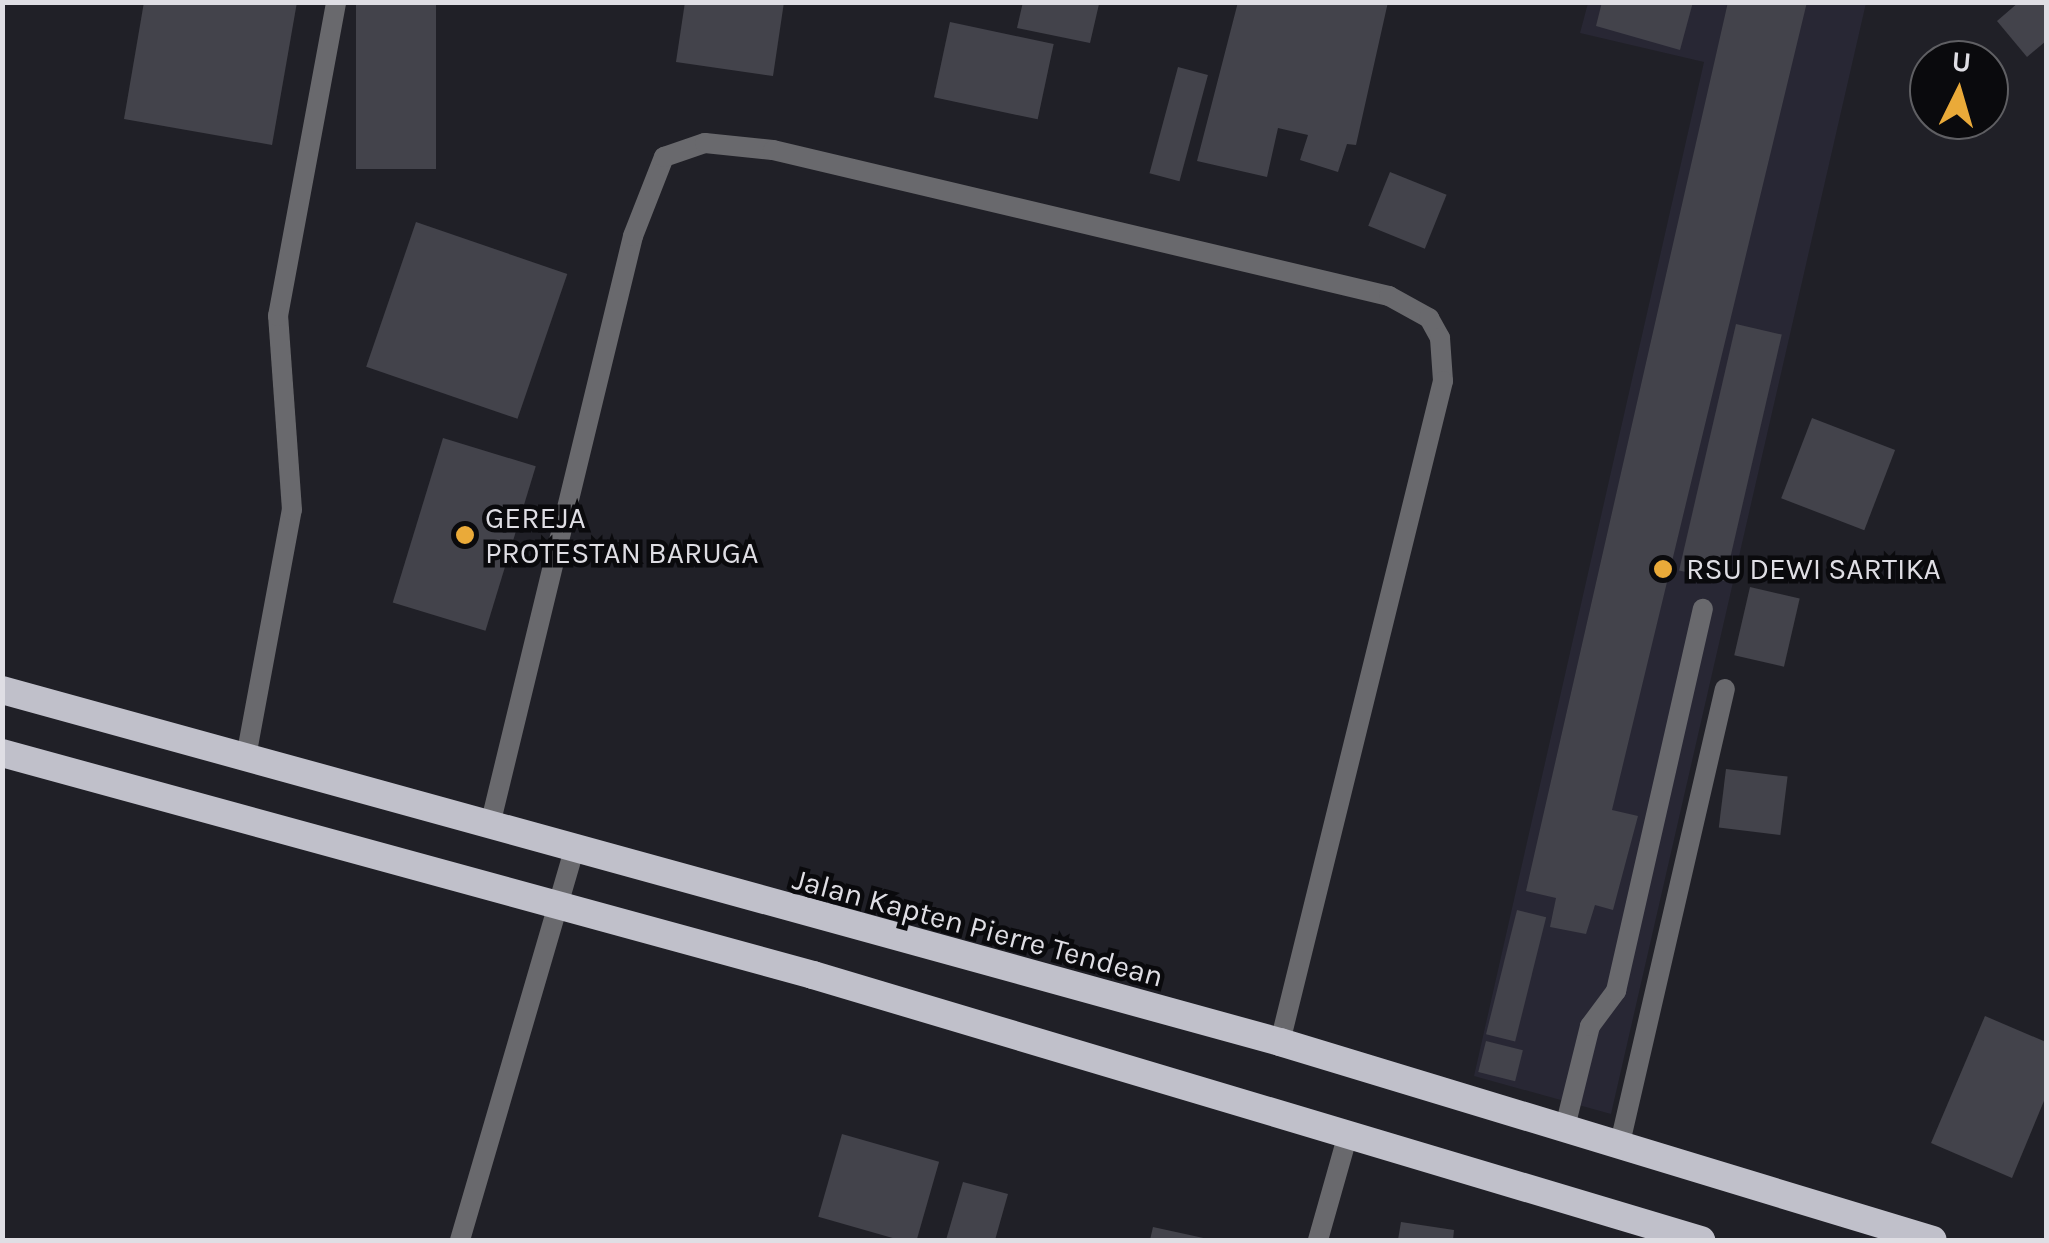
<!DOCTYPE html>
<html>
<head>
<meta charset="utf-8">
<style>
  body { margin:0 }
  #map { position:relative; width:2049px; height:1243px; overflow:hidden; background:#202027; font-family:Karla,sans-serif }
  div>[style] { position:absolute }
  .built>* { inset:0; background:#282734 }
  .building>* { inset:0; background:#43434b; transform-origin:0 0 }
  .service>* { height:20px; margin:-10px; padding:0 10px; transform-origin:10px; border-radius:10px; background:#69696d }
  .minor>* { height:20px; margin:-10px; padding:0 10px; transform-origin:10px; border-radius:10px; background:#69696d }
  .trunk>* { height:28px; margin:-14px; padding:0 14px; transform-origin:14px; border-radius:14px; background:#c0c0ca }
  .dots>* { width:28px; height:28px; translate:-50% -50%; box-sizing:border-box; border:5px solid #0a0a0d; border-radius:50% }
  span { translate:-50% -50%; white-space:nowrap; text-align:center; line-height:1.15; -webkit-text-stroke:9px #0a0a0d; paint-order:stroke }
  .poi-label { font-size:30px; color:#dfdee4 }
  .left { translate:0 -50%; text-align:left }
  .street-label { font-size:30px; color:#dfdee4 }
  .frame { position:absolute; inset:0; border:5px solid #dfdee4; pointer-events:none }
  .north { position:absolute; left:1909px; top:40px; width:100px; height:100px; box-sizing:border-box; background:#0a0a0d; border:2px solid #5f5f63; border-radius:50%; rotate:5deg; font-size:28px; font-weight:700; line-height:40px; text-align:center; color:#dfdee4 }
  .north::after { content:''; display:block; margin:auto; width:35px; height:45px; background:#eaaa39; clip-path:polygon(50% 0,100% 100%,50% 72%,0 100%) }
</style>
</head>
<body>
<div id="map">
  <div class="built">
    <div style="clip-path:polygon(1588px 3px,1866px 3px,1611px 1114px,1474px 1076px,1704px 62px,1580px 33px)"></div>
  </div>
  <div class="building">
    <div style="clip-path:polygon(144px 2px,297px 2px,272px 145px,124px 119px)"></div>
    <div style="left:356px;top:2px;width:80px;height:167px"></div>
    <div style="clip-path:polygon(685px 2px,784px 2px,773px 76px,676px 62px)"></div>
    <div style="clip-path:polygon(1023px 2px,1099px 4px,1090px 43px,1017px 28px)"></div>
    <div style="clip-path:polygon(1238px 2px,1388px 2px,1356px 145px,1347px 144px,1338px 172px,1300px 160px,1308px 135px,1278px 128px,1267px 177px,1197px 161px)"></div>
    <div style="clip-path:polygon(1602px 2px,1693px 2px,1680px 50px,1596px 26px)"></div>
    <div style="clip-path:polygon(1728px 2px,1807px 2px,1612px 810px,1638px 816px,1613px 910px,1595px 905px,1586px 934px,1550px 927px,1556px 898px,1526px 891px)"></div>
    <div style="clip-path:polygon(2019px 2px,2046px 2px,2046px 41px,2027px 57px,1997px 21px)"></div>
    <div style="left:950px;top:22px;width:106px;height:77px;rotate:12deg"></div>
    <div style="left:1178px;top:67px;width:31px;height:110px;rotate:15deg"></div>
    <div style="left:1390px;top:172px;width:61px;height:58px;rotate:22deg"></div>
    <div style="left:416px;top:222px;width:160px;height:153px;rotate:19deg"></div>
    <div style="left:1736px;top:324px;width:47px;height:253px;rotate:13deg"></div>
    <div style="left:1812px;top:418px;width:89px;height:86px;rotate:21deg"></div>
    <div style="left:443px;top:438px;width:97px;height:172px;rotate:17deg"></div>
    <div style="left:1750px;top:587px;width:51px;height:70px;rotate:13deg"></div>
    <div style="left:1726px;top:769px;width:62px;height:59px;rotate:7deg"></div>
    <div style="left:1517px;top:910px;width:30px;height:128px;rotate:14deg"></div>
    <div style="clip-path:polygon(1985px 1016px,2046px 1042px,2046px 1096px,2012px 1178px,1931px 1143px)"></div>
    <div style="left:1486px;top:1041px;width:38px;height:32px;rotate:14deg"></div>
    <div style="left:842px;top:1134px;width:101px;height:86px;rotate:16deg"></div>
    <div style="clip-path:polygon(963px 1182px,1008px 1194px,995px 1240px,946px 1240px)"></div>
    <div style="clip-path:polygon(1401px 1222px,1454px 1230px,1453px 1240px,1398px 1240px)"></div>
    <div style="clip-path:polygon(1153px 1227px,1208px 1239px,1208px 1240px,1150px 1240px)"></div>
  </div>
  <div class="service">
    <div style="left:246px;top:757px;width:251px;rotate:-79.5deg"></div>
    <div style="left:292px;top:510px;width:195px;rotate:-94.1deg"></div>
    <div style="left:278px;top:316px;width:319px;rotate:-79.5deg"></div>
    <div style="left:1565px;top:1127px;width:104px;rotate:-76.1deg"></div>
    <div style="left:1590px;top:1026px;width:44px;rotate:-53.4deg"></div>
    <div style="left:1616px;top:991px;width:392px;rotate:-77.2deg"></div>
  </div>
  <div class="minor">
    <div style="left:490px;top:825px;width:606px;rotate:-76.35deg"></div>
    <div style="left:633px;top:236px;width:85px;rotate:-68.6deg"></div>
    <div style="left:664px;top:157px;width:43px;rotate:-18.9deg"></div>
    <div style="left:705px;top:143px;width:68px;rotate:5.9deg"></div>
    <div style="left:773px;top:150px;width:633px;rotate:13.33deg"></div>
    <div style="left:1389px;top:296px;width:46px;rotate:28.8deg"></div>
    <div style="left:1429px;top:318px;width:23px;rotate:61deg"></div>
    <div style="left:1440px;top:338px;width:43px;rotate:86deg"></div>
    <div style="left:1443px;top:381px;width:681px;rotate:103.85deg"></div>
    <div style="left:1620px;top:1143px;width:466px;rotate:-77deg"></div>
    <div style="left:460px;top:1240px;width:407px;rotate:-73.7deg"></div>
    <div style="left:1318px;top:1240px;width:110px;rotate:-74.2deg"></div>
  </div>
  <div class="trunk">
    <div style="left:2px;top:690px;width:1326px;rotate:15.4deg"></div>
    <div style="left:1280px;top:1042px;width:682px;rotate:16.87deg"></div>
    <div style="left:2px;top:753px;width:841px;rotate:15.31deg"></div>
    <div style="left:813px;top:975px;width:927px;rotate:16.62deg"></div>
  </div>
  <div class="dots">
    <div style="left:465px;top:535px;background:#eaaa39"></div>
    <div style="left:1663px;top:569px;background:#eaaa39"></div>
  </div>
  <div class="poi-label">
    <span class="left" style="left:485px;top:535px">GEREJA<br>PROTESTAN BARUGA</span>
    <span class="left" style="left:1686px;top:569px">RSU DEWI SARTIKA</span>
  </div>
  <div class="street-label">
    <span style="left:978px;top:928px;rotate:15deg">Jalan Kapten Pierre Tendean</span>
  </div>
  <div class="frame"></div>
  <div class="north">U</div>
</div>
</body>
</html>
